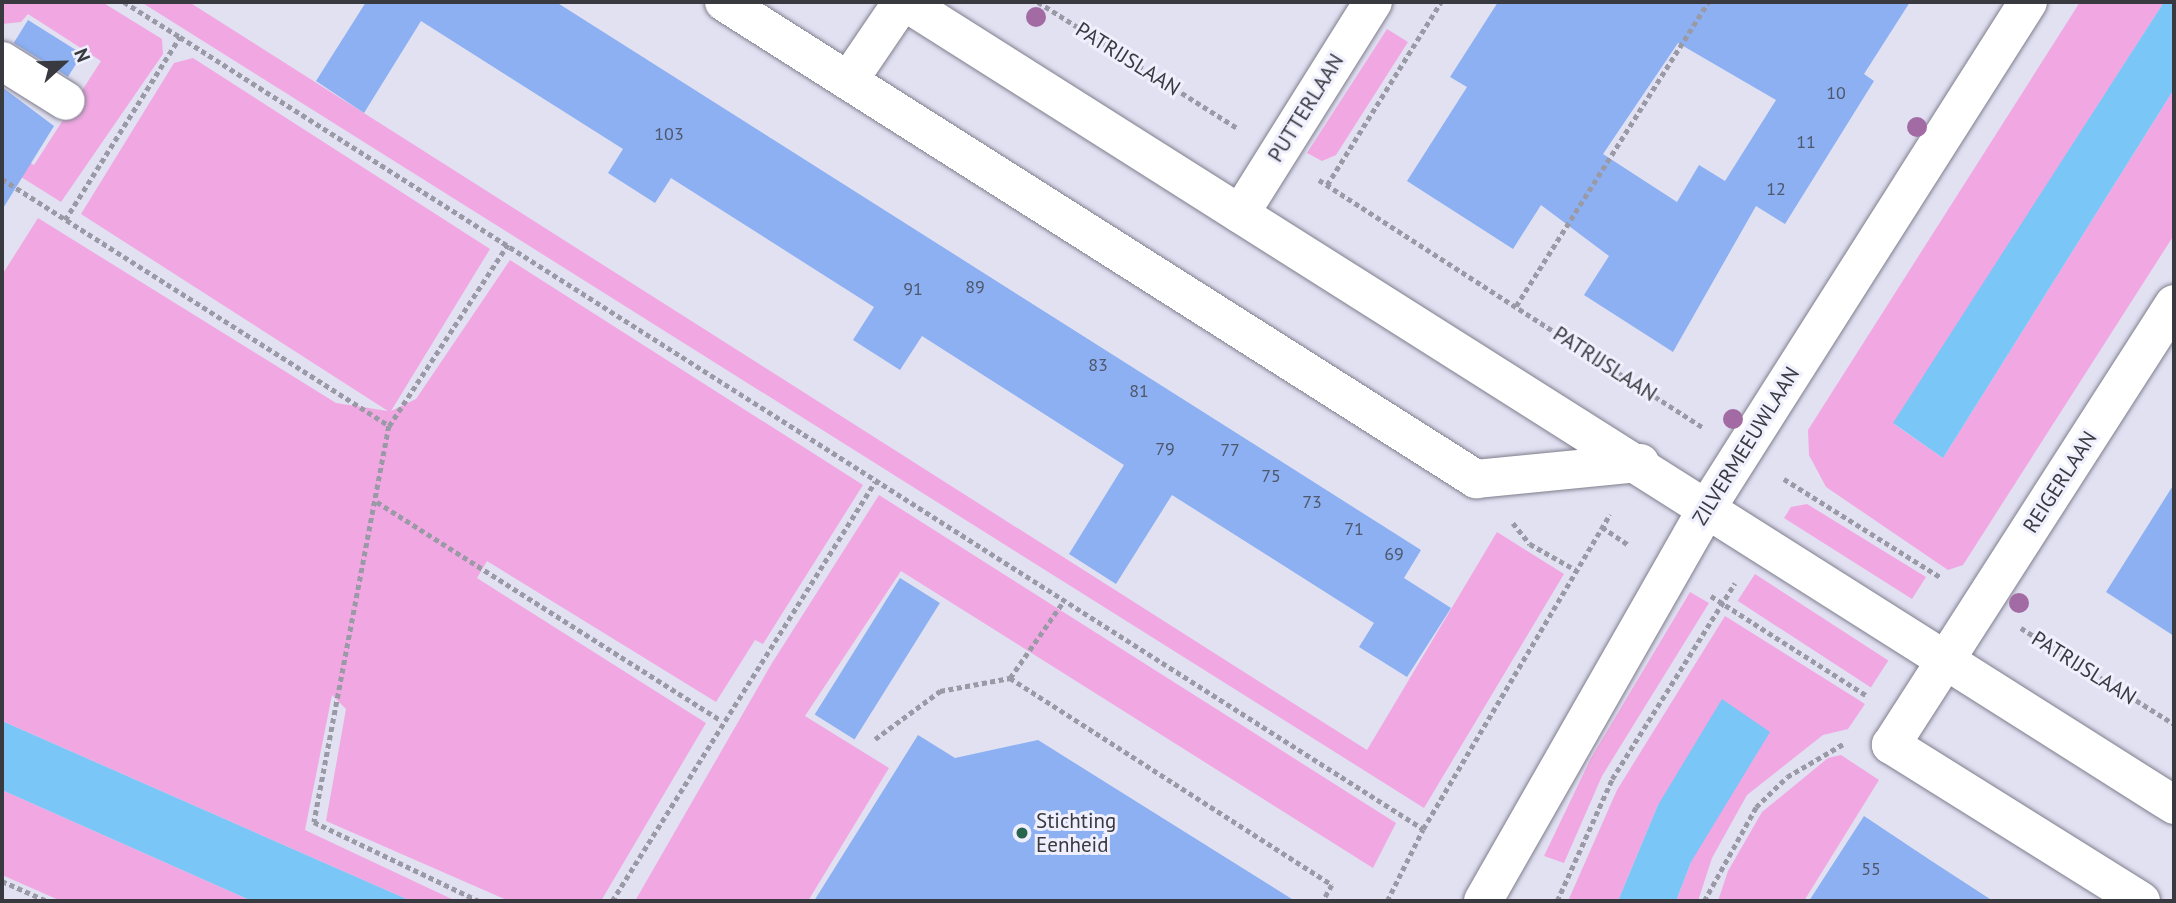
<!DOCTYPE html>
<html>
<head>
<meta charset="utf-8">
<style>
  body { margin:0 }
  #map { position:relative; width:2176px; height:903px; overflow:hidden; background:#e1e1f2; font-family:"PT Sans",sans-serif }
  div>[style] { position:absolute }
  .green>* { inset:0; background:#f1a8e2; transform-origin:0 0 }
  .water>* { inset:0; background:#79c6f7 }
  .building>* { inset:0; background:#8cb0f2; transform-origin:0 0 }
  .path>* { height:4.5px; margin-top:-2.25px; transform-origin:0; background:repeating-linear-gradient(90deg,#9a9aa7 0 5px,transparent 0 8.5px) }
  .roads { filter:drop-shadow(0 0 2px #7e7e8d) drop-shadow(0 0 2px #7e7e8d) }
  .minor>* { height:38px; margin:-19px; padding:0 19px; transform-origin:19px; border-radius:19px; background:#fff }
  .trees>* { width:20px; height:20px; margin:-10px; border-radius:50%; background:#a26ba3 }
  .dots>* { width:19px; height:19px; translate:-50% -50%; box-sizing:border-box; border:4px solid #efeffd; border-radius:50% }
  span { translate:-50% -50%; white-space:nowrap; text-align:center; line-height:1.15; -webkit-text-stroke:6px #efeffd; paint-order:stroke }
  .number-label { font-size:18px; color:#4e576c }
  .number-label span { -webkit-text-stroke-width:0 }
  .street-label { font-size:21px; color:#393940 }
  .poi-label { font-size:21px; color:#393940 }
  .left { translate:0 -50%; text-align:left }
  .frame { position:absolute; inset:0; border:4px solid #393940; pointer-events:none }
  .north { position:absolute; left:28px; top:28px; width:70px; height:70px; -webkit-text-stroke:5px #efeffd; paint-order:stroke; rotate:68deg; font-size:19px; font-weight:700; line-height:28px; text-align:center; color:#393940 }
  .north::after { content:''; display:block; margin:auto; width:24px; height:32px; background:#393940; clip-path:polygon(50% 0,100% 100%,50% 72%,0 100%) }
</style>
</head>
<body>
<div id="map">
  <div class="green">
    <div style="clip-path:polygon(2px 2px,102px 2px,162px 39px,163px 54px,61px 202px,2px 165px,2px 146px,34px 165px,101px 61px,28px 14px,21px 22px,2px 24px)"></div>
    <div style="clip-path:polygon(141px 2px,189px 2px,1367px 750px,1497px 532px,1564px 574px,1424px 808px)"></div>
    <div style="clip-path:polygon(2080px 2px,2164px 2px,1894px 424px,1943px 458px,2174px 89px,2174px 235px,1963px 565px,1948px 570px,1826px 487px,1809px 455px,1808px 430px)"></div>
    <div style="clip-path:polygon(1387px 29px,1408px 42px,1336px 155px,1322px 161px,1307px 153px)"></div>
    <div style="clip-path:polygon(193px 58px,490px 249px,391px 411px,416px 399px,510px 260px,863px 485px,763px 644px,755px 640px,716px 702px,487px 561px,477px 578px,706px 723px,601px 901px,509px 901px,326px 821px,346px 709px,332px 695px,305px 830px,456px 901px,411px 901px,2px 721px,2px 275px,38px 218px,336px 403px,388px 411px,81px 214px,174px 63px)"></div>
    <div style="clip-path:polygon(879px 495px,1396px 823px,1373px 868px,901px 571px,805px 716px,889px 768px,808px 901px,635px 901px,772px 663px)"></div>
    <div style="clip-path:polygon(1807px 504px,1926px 577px,1912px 599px,1784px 518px,1791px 507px)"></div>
    <div style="left:1755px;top:574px;width:159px;height:32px;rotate:33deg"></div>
    <div style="clip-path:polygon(1690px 592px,1709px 603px,1602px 776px,1564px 863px,1544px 856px,1591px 758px)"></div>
    <div style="clip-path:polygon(1725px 616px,1865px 704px,1848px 729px,1823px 735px,1747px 795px,1712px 858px,1698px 901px,1676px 901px,1691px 862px,1658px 805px,1618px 901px,1568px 901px,1617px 790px)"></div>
    <div style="clip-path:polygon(1841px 755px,1879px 780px,1804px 901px,1718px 901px,1728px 871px,1762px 812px,1828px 758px)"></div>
    <div style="clip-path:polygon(2px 790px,252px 901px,61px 901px,2px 875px)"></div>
  </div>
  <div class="water">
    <div style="clip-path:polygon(2164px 2px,2174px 2px,2174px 89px,1943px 458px,1893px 423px)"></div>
    <div style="clip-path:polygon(1722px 699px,1770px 732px,1691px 862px,1676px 901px,1618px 901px,1658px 805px)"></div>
    <div style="clip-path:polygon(2px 721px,411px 901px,252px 901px,2px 790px)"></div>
  </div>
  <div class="building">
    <div style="clip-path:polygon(366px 2px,556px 2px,1421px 550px,1404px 578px,1451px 608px,1407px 677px,1359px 647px,1374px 623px,1172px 495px,1116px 584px,1069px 554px,1124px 465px,922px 336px,900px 370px,853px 340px,874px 307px,671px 178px,655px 203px,608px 173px,623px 149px,421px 21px,364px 113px,316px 81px)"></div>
    <div style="clip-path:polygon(evenodd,1498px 2px,1910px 2px,1864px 74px,1874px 81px,1785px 224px,1756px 206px,1673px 352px,1584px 295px,1609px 256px,1541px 205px,1513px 249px,1407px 181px,1467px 87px,1450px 77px,1498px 2px,1678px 43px,1776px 100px,1725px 181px,1699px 165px,1677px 202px,1603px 154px,1678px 43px)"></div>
    <div style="left:28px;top:20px;width:64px;height:27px;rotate:32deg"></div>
    <div style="clip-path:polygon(2px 87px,54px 126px,2px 210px)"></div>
    <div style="clip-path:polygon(2174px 484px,2174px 636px,2106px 592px)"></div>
    <div style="left:900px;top:578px;width:47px;height:161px;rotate:32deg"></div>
    <div style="clip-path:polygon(918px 735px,955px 758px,1038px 740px,1295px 901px,814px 901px)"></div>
    <div style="clip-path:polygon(1864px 816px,1930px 860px,1993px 901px,1809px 901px)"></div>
  </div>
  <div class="path">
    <div style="left:124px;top:2px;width:66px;rotate:32deg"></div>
    <div style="left:1038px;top:2px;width:236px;rotate:32.3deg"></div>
    <div style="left:2px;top:179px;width:459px;rotate:32.5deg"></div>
    <div style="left:389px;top:426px;width:403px;rotate:100.7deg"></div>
    <div style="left:314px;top:822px;width:183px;rotate:25.6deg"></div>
    <div style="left:1319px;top:180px;width:457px;rotate:32.8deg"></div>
    <div style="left:1327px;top:185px;width:216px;rotate:-58.1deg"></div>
    <div style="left:65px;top:220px;width:216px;rotate:-57.9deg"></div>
    <div style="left:180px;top:37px;width:1474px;rotate:32.5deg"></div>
    <div style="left:1516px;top:306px;width:360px;rotate:-57.7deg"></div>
    <div style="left:389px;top:426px;width:217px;rotate:-56.8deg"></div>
    <div style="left:1784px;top:479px;width:186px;rotate:32.1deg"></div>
    <div style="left:377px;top:502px;width:407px;rotate:32.4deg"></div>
    <div style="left:1513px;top:523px;width:27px;rotate:51deg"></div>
    <div style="left:1530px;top:544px;width:53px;rotate:29.5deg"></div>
    <div style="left:1602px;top:527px;width:32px;rotate:34deg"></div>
    <div style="left:1711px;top:596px;width:184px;rotate:32.6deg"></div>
    <div style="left:2021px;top:628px;width:181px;rotate:32.1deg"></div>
    <div style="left:1010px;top:678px;width:93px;rotate:-55.1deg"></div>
    <div style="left:875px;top:739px;width:81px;rotate:-36.4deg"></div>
    <div style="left:940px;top:691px;width:71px;rotate:-10.5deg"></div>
    <div style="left:1010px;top:678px;width:383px;rotate:32.7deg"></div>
    <div style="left:1332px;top:885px;width:18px;rotate:119deg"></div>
    <div style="left:2px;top:881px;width:49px;rotate:24deg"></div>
    <div style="left:612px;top:901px;width:495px;rotate:-57.9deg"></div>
    <div style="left:1387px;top:901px;width:80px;rotate:-63.4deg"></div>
    <div style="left:1423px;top:829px;width:366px;rotate:-59.3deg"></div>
    <div style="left:1557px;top:901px;width:134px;rotate:-65.7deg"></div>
    <div style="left:1612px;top:779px;width:231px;rotate:-57.9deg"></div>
    <div style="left:1704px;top:901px;width:107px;rotate:-61deg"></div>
    <div style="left:1756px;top:807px;width:43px;rotate:-44.1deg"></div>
    <div style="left:1787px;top:777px;width:65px;rotate:-30.5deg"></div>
  </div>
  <div class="roads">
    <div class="minor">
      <div style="left:724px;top:2px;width:891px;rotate:32.39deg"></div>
      <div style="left:1476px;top:479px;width:165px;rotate:-5.6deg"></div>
      <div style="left:905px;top:2px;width:1502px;rotate:32.32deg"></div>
      <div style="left:2px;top:61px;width:75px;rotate:32deg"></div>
      <div style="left:849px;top:80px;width:94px;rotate:-55.8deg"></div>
      <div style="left:1240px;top:214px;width:250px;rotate:-57.9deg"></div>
      <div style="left:1483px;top:901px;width:455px;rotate:-60.3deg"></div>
      <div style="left:1708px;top:506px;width:597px;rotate:-57.59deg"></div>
      <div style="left:2141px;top:901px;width:295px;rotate:-148deg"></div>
      <div style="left:1891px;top:745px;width:524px;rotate:-57.31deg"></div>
    </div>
  </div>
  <div class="trees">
    <div style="left:1036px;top:17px"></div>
    <div style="left:1917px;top:127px"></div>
    <div style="left:1733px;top:419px"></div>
    <div style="left:2019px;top:603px"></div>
  </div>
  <div class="dots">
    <div style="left:1022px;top:833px;background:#28644e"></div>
  </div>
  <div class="number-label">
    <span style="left:1836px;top:93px">10</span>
    <span style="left:669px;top:134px">103</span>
    <span style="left:1806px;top:142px">11</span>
    <span style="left:1776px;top:189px">12</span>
    <span style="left:975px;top:287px">89</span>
    <span style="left:913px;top:289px">91</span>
    <span style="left:1098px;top:365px">83</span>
    <span style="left:1139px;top:391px">81</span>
    <span style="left:1165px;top:449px">79</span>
    <span style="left:1230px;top:450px">77</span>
    <span style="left:1271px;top:476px">75</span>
    <span style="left:1312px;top:502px">73</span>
    <span style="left:1354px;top:529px">71</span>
    <span style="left:1394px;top:554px">69</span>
    <span style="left:1871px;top:869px">55</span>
  </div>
  <div class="street-label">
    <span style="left:1128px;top:59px;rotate:32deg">PATRIJSLAAN</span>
    <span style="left:1306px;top:108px;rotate:-58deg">PUTTERLAAN</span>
    <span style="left:1605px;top:364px;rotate:33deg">PATRIJSLAAN</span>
    <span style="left:1746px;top:446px;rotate:-58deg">ZILVERMEEUWLAAN</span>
    <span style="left:2060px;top:482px;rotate:-57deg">REIGERLAAN</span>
    <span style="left:2084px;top:668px;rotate:32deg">PATRIJSLAAN</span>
  </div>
  <div class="poi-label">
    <span class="left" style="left:1036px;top:833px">Stichting<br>Eenheid</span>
  </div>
  <div class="frame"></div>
  <div class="north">N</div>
</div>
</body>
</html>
